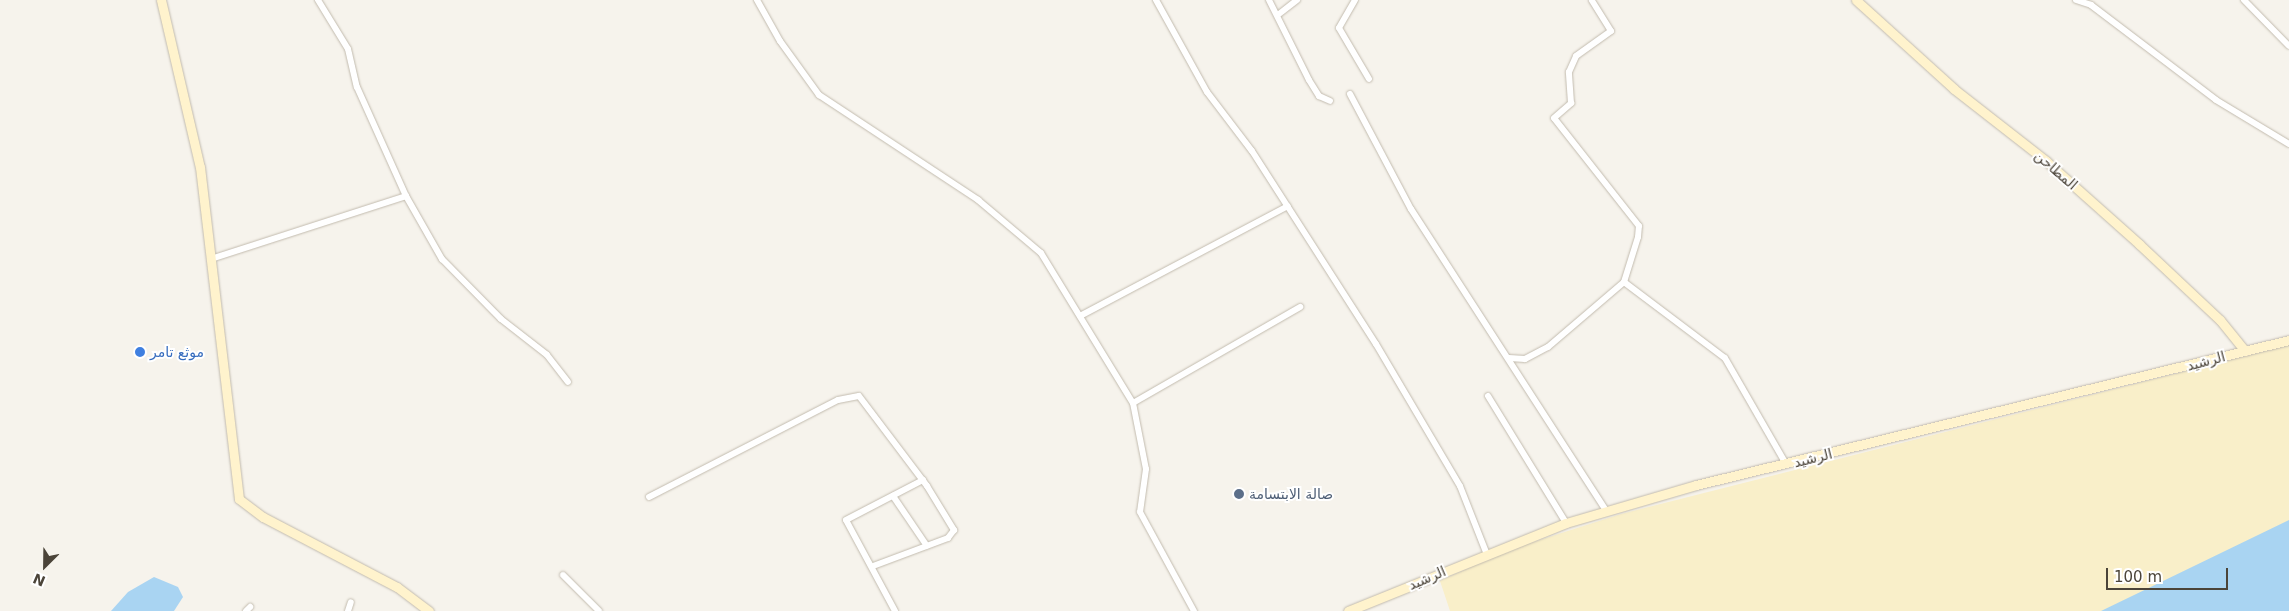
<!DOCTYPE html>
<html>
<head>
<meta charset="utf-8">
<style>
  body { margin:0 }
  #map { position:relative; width:2289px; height:611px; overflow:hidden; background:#f6f3ec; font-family:"DejaVu Sans","Noto Naskh Arabic",sans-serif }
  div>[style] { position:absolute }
  .sand>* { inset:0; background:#f9efc9 }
  .water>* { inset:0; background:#a9d4f2 }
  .roads { filter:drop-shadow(0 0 1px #c2bbae) drop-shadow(0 0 1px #c2bbae) }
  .street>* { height:6px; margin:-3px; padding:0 3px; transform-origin:3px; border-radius:3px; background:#fff }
  .secondary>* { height:9px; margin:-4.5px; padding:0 4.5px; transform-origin:4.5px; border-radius:4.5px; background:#fff3cd }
  .dots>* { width:14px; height:14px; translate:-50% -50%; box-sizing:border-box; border:2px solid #fff; border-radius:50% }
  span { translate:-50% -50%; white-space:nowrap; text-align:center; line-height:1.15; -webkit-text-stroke:4px #fff; paint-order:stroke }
  .street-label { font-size:14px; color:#4b4439 }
  .shop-label { font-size:14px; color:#366cbe }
  .left { translate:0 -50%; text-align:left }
  .service-label { font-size:14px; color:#4e5e75 }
  .north { position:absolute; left:20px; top:541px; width:50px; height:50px; -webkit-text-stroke:4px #fff; paint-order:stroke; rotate:203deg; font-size:14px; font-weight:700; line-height:20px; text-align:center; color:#4b4439 }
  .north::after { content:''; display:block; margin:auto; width:18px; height:22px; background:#4b4439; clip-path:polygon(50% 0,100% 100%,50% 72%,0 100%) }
  .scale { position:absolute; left:2106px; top:568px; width:122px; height:22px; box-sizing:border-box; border:2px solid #4b4439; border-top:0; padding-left:6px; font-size:15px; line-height:18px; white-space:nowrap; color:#4b4439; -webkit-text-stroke:4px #fff; paint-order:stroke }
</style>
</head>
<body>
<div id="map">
  <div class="sand">
    <div style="clip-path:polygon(2289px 345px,2289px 570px,2202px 611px,1450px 611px,1440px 581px,1505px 551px,1621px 514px)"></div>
  </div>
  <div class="water">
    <div style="clip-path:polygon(2289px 520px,2289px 611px,2101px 611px,2161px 582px)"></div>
    <div style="clip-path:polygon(154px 577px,178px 587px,183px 597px,174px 611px,111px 611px,128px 592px)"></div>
  </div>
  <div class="roads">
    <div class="street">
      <div style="left:318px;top:0;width:57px;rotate:58.5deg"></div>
      <div style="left:348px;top:49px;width:39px;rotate:77deg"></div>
      <div style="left:357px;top:87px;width:120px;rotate:65.8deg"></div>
      <div style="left:406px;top:196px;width:73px;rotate:60.3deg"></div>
      <div style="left:442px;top:259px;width:84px;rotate:45.5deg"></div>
      <div style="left:501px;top:319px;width:58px;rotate:38deg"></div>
      <div style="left:547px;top:355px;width:34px;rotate:52deg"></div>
      <div style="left:757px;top:0;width:47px;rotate:60.7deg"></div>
      <div style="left:780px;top:41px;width:67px;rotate:54.2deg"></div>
      <div style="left:819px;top:95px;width:191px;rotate:33.4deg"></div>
      <div style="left:978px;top:200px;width:82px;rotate:40.1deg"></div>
      <div style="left:1041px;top:253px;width:176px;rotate:58.5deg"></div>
      <div style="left:1133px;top:403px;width:67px;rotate:78.9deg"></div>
      <div style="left:1146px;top:469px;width:43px;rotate:97.9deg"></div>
      <div style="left:1140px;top:512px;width:113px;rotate:61.4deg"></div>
      <div style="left:1156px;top:0;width:105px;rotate:61deg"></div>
      <div style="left:1207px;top:92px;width:74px;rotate:52.7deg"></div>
      <div style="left:1252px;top:151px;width:229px;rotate:57.3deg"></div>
      <div style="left:1376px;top:344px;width:165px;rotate:59.4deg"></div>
      <div style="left:1460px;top:486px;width:71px;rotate:68.5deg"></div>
      <div style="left:1269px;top:0;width:89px;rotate:63.4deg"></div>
      <div style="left:1309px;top:80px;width:19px;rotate:58deg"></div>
      <div style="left:1319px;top:96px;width:12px;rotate:24deg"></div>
      <div style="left:1355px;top:0;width:32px;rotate:120deg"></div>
      <div style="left:1339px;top:28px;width:59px;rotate:59.5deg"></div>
      <div style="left:2076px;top:0;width:16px;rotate:18deg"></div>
      <div style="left:2091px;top:5px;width:157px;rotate:37.2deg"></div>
      <div style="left:2216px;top:100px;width:85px;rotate:31.1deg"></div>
      <div style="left:2244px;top:0;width:64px;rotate:45.6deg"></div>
      <div style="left:1279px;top:14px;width:23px;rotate:-38deg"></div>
      <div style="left:1350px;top:94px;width:130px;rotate:62.1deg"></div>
      <div style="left:1411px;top:209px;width:361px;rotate:57.1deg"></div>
      <div style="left:211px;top:259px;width:205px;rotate:-17.9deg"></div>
      <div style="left:1624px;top:282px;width:126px;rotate:37deg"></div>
      <div style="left:1725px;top:358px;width:122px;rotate:60.1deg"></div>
      <div style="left:1080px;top:316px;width:235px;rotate:-27.9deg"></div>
      <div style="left:1509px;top:358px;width:16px;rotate:4deg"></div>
      <div style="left:1525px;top:359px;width:26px;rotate:-28deg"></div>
      <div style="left:1548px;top:347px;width:100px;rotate:-40.5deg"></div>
      <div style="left:1624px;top:282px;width:47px;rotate:-72.7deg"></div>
      <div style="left:1638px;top:237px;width:11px;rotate:-85deg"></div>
      <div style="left:1639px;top:226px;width:137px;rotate:-128.2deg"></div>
      <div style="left:1554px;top:118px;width:23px;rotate:-41deg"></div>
      <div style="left:1571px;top:103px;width:31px;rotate:-94deg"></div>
      <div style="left:1569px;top:72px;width:17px;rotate:-66deg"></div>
      <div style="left:1576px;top:56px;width:43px;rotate:-35.5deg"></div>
      <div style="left:1611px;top:31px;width:36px;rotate:-122deg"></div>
      <div style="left:1488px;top:396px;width:149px;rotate:58.4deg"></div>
      <div style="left:1133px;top:403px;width:193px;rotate:-29.9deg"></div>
      <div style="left:893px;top:496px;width:60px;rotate:55.8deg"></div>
      <div style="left:649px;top:497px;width:212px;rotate:-27.2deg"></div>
      <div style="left:838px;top:400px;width:21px;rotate:-11deg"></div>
      <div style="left:859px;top:396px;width:113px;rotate:52.9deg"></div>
      <div style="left:927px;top:486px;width:52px;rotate:58.5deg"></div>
      <div style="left:954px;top:530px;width:10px;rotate:127deg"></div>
      <div style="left:948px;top:538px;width:80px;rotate:159.5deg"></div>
      <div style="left:563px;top:575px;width:51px;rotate:45deg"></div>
      <div style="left:246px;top:611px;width:6px;rotate:-45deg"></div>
      <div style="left:348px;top:611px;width:9px;rotate:-72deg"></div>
      <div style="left:895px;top:611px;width:103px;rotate:-118.3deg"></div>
      <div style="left:846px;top:520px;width:87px;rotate:-27.5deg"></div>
    </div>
    <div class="secondary">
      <div style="left:161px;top:0;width:171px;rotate:76.9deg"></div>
      <div style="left:200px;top:167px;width:334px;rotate:83.3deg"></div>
      <div style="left:239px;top:499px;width:30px;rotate:37deg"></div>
      <div style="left:263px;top:517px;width:151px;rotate:27.6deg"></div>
      <div style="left:397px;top:587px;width:40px;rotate:37deg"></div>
      <div style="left:1856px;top:0;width:132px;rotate:42.2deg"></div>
      <div style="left:1954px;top:89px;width:117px;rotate:38deg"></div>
      <div style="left:2046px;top:161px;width:125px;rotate:41.7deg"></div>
      <div style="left:2139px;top:244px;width:111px;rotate:43.2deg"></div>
      <div style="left:2220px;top:320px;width:40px;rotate:51deg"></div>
      <div style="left:1348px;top:611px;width:235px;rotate:-22deg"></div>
      <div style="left:1566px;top:523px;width:135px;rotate:-16.3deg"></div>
      <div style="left:1696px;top:485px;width:610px;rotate:-13.74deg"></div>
    </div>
  </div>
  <div class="dots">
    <div style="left:140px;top:352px;background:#3f7fe0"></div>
    <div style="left:1239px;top:494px;background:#5c6f8a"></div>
  </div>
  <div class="street-label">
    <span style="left:2056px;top:170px;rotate:41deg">المطاحن</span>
    <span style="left:2206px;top:361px;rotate:-15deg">الرشيد</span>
    <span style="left:1813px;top:458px;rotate:-14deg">الرشيد</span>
    <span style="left:1427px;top:578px;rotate:-23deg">الرشيد</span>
  </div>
  <div class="shop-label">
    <span class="left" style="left:150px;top:352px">موثع تامر</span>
  </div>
  <div class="service-label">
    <span class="left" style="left:1249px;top:494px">صالة الابتسامة</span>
  </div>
  <div class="north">N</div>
  <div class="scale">100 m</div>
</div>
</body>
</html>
